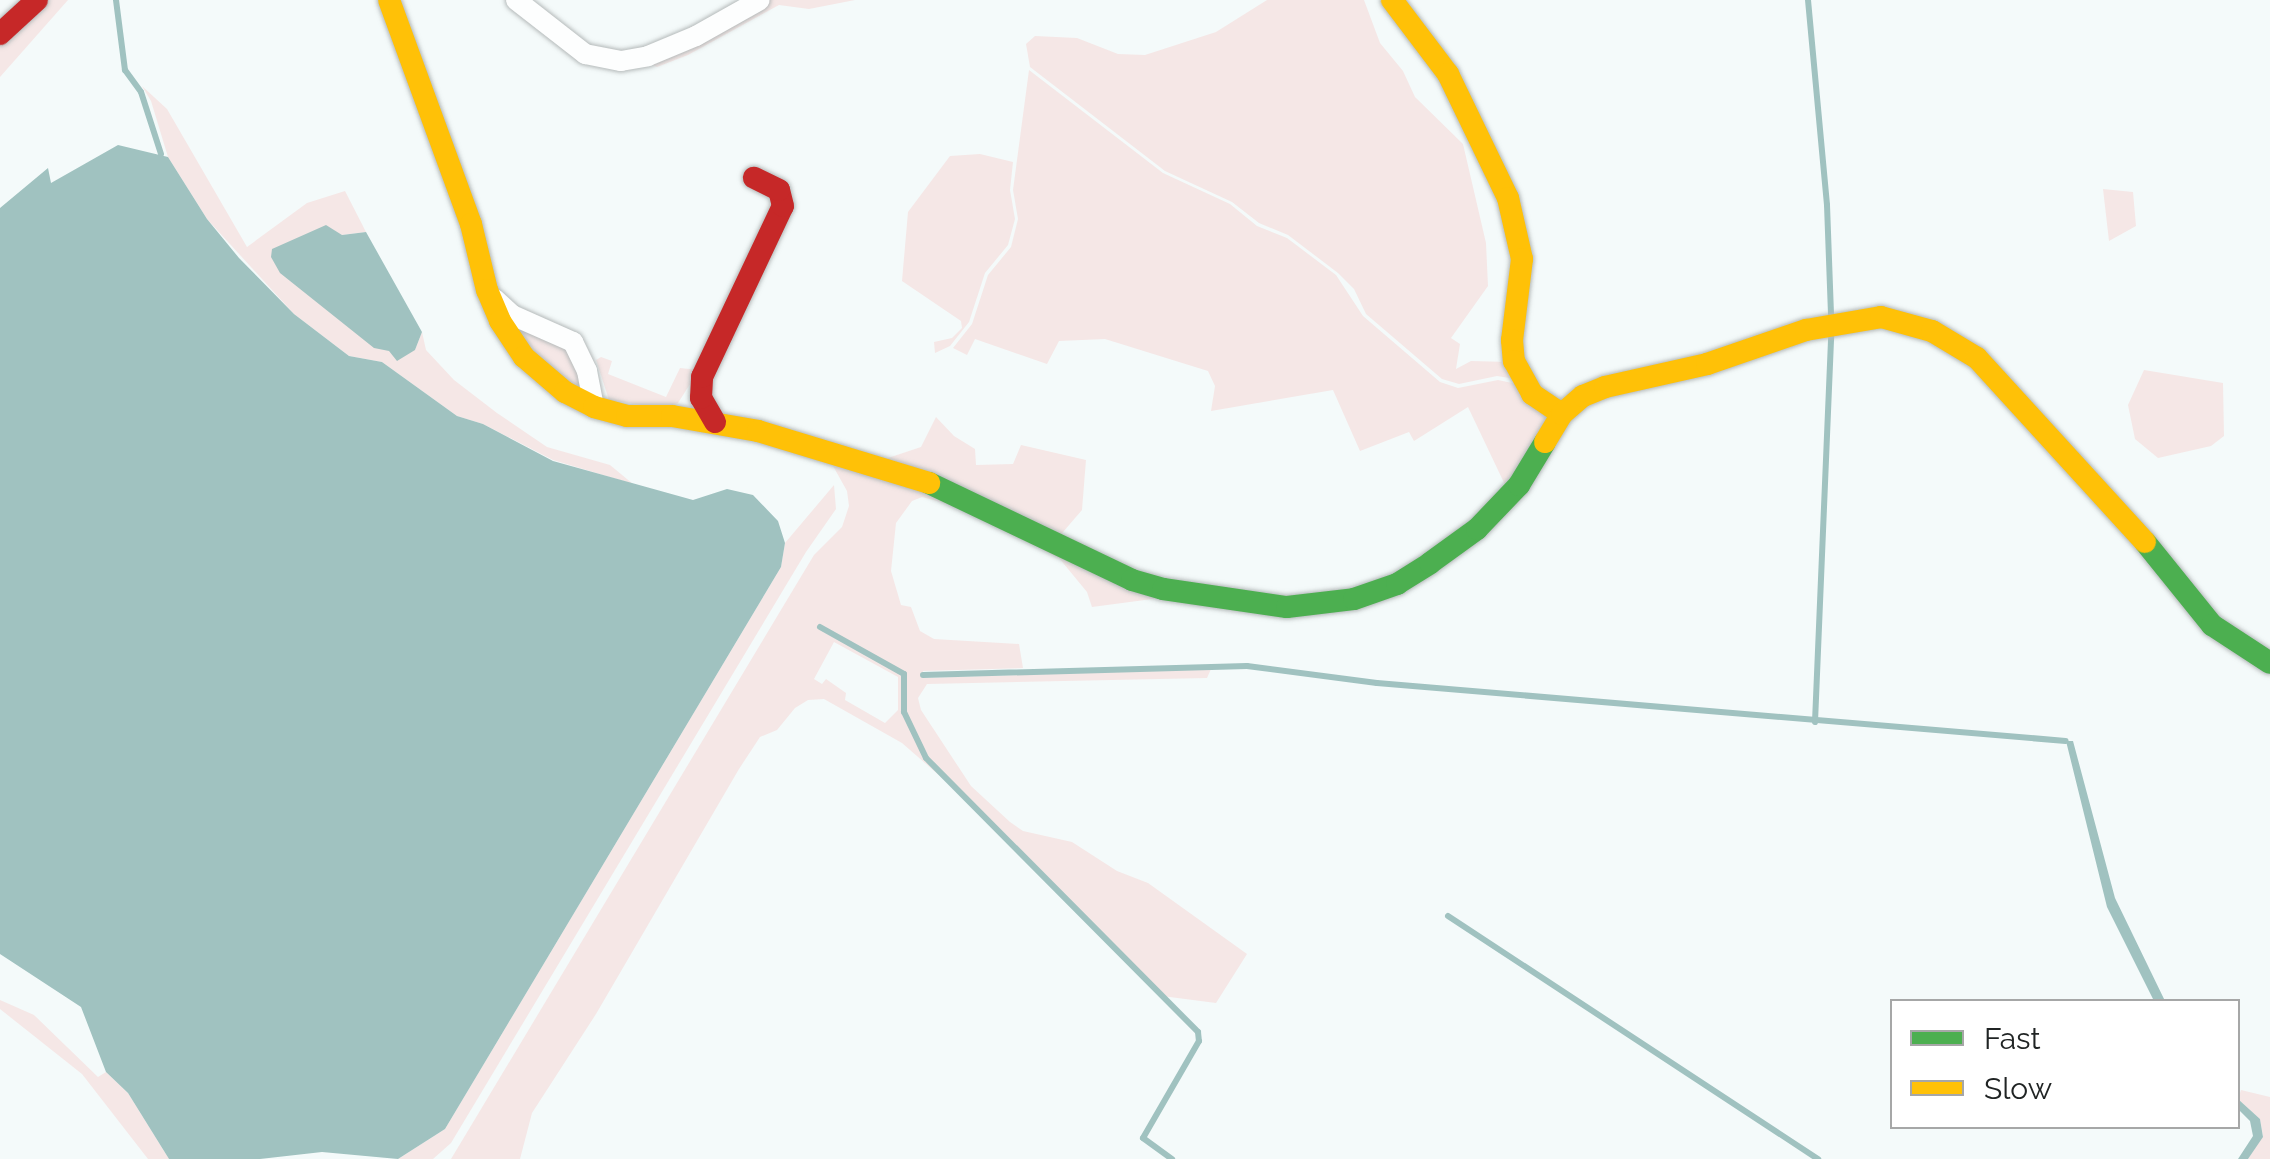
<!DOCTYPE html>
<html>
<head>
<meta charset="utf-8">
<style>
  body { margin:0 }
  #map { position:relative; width:2270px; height:1159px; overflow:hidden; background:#f4fafa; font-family:Raleway,sans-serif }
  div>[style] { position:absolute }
  .green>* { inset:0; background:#f5e7e6 }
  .water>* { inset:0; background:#a0c2c0 }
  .stream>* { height:6px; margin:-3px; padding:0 3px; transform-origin:3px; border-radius:3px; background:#a0c2c0 }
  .roads { filter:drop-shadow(0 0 2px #b5baba) drop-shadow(0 0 2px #b5baba) }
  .street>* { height:20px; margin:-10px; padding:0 10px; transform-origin:10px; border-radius:10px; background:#fdfefe }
  .fast>* { height:22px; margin:-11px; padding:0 11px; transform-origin:11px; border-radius:11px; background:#4caf50 }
  .slow>* { height:22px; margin:-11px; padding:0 11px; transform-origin:11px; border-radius:11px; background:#ffc107 }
  .jam>* { height:22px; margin:-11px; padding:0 11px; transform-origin:11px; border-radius:11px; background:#c62828 }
  span { translate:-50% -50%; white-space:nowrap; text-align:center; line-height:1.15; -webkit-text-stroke:9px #fff; paint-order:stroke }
  .legend { position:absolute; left:1890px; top:999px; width:350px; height:130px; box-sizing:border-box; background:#fff; border:2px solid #a6a7a7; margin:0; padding:12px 18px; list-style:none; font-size:30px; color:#202424 }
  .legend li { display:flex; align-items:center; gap:20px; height:50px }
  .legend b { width:50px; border:2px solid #a6a7a7 }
</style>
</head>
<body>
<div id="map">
  <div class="green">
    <div style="clip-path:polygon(48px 0,68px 0,0 77px,0 44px)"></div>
    <div style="clip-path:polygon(767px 0,855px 0,809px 9px,779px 5px,688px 55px,657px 67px,648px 63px)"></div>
    <div style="clip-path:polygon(1267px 0,1364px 0,1380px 43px,1403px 71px,1415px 97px,1463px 144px,1486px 243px,1488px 286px,1451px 338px,1460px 344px,1456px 369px,1471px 361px,1509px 362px,1515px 379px,1497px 376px,1459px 384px,1442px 379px,1366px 314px,1354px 289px,1338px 273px,1288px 235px,1259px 223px,1232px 202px,1165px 171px,1030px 67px,1026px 44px,1035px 36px,1077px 38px,1118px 54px,1145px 55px,1216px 32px)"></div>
    <div style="clip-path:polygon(1029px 70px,1163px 173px,1230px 204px,1257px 226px,1287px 238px,1336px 275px,1363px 316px,1440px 382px,1458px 388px,1498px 380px,1517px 384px,1556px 416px,1507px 489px,1468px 407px,1414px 441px,1409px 432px,1360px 451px,1333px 390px,1211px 411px,1215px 386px,1208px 371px,1105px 339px,1059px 341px,1047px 364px,975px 339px,967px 355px,953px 348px,972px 324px,988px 275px,1011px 247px,1018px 219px,1013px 190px)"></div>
    <div style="clip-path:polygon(142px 86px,167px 109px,247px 247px,307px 203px,345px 191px,366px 232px,342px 235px,415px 350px,422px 332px,426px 350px,454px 380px,497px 413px,547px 447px,610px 465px,633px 484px,553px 460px,483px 424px,457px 416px,382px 362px,349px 356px,294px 314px,207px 219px,168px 157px,151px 101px)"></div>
    <div style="clip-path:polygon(980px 154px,1013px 162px,1010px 190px,1015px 219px,1008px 245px,985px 273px,969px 322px,950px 346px,935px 353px,934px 342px,952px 338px,962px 328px,961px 321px,902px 281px,908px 212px,950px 156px)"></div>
    <div style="clip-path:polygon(2103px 189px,2133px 192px,2136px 226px,2109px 241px)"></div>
    <div style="clip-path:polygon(514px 320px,562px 342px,590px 400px,542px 368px)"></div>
    <div style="clip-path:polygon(601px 357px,612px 361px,608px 374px,666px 397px,680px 368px,699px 370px,678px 403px,663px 408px,609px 400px,596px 360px)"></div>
    <div style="clip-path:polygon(2144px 370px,2223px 383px,2224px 436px,2211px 446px,2158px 458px,2135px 439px,2128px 405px)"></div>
    <div style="clip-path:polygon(936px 417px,954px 436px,975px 449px,976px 465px,1013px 464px,1021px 445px,1086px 460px,1082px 510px,1057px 539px,873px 463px,921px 447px)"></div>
    <div style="clip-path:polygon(evenodd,833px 466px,937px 490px,1160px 598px,1092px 607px,1087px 592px,1059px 558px,963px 508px,922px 497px,912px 501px,896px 523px,891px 571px,901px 605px,911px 607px,920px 631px,934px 639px,1019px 644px,1023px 668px,923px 671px,923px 678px,1211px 669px,1207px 678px,927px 684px,918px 698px,921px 710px,971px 786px,1010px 822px,1023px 831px,1072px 842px,1117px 871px,1148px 883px,1247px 954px,1216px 1003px,1162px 996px,928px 757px,906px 712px,906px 673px,821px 626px,903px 675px,903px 713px,925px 759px,949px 784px,902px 743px,824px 699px,808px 700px,795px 708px,777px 730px,760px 737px,739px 769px,596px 1014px,532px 1113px,520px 1159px,451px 1159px,814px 555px,842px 527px,849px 506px,847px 491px,833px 466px,834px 642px,898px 677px,898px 710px,885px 723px,845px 700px,846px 693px,826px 679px,822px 684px,814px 679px,834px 642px)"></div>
    <div style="clip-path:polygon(834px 485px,836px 509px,806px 552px,451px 1143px,433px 1159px,398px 1159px,445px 1129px,781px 567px,785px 543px)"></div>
    <div style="clip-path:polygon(0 1000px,34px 1015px,98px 1077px,106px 1072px,128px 1093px,169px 1159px,148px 1159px,82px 1074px,0 1009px)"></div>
    <div style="clip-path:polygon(2241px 1090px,2270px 1097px,2270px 1159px,2248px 1159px,2263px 1136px,2260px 1119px,2238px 1099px)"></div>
  </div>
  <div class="water">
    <div style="clip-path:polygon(118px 145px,168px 157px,207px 219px,239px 258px,294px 314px,349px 356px,382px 362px,457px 416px,483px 424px,553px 461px,693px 500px,727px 489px,753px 495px,778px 521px,785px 543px,781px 567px,445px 1129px,398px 1159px,322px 1152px,260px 1159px,169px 1159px,128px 1093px,106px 1072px,81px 1007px,0 954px,0 208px,48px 168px,51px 183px)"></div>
    <div style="clip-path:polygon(326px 225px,342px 235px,366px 232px,422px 332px,415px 350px,397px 361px,389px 351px,374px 348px,280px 273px,271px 257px,272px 249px)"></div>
    <div style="clip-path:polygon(2066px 741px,2073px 741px,2115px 898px,2165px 1001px,2154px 1001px,2107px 907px)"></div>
    <div style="clip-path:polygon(2238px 1099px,2260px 1119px,2263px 1137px,2248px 1159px,2238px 1159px,2253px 1136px,2250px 1121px,2238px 1109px)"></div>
  </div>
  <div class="stream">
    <div style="left:116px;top:0;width:71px;rotate:82.7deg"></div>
    <div style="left:125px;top:70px;width:27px;rotate:54deg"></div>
    <div style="left:141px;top:92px;width:65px;rotate:72.1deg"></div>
    <div style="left:1808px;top:0;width:206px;rotate:84.7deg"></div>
    <div style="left:1827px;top:205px;width:111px;rotate:87.9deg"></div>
    <div style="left:820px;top:627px;width:96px;rotate:29.2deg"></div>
    <div style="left:904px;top:674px;width:38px;rotate:90deg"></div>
    <div style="left:904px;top:712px;width:51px;rotate:64.4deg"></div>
    <div style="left:926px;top:758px;width:386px;rotate:45.2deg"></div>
    <div style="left:1198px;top:1032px;width:9px;rotate:84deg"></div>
    <div style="left:1199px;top:1041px;width:112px;rotate:120deg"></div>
    <div style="left:1143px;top:1138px;width:36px;rotate:36deg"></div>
    <div style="left:923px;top:675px;width:324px;rotate:-1.6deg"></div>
    <div style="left:1247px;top:666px;width:131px;rotate:7.5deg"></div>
    <div style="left:1377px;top:683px;width:691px;rotate:4.81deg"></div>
    <div style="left:1815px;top:722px;width:388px;rotate:-87.6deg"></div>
    <div style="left:1448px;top:916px;width:443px;rotate:33.3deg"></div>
  </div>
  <div class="roads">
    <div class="street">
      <div style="left:516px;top:0;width:88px;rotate:38deg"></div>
      <div style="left:585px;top:54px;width:37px;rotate:11deg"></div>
      <div style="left:621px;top:61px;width:27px;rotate:-10deg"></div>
      <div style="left:648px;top:56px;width:52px;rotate:-22.6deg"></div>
      <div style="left:696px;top:36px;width:73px;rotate:-29.4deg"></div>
      <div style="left:495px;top:299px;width:23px;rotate:43deg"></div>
      <div style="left:512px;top:315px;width:67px;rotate:23.9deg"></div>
      <div style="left:573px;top:342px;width:32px;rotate:64deg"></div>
      <div style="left:587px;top:371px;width:37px;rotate:79deg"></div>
    </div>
    <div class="fast">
      <div style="left:929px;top:483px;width:225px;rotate:25.5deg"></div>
      <div style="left:1132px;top:580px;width:32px;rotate:16deg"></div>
      <div style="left:1163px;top:589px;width:125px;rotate:8.3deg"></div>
      <div style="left:1287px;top:607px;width:67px;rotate:-6.8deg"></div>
      <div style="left:1354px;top:599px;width:46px;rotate:-19.2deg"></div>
      <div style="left:1397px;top:584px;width:39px;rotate:-32deg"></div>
      <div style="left:1430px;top:563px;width:58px;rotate:-35.9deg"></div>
      <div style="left:1477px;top:529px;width:61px;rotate:-46.3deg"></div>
      <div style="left:1519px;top:485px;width:50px;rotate:-58.8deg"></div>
      <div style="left:2145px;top:542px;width:107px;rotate:51.1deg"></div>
      <div style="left:2212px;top:625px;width:69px;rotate:33.2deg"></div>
    </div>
    <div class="slow">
      <div style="left:389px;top:0;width:239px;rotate:69.9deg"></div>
      <div style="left:471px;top:224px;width:68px;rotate:76.4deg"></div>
      <div style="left:487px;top:290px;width:34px;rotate:67deg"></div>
      <div style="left:500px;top:321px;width:43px;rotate:56.3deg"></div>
      <div style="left:524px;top:357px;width:54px;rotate:40.5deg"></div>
      <div style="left:565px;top:392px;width:33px;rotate:27deg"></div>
      <div style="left:594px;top:407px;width:34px;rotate:15deg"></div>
      <div style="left:627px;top:416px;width:45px"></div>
      <div style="left:672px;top:416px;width:87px;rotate:9.9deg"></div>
      <div style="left:758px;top:431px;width:179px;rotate:16.9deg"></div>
      <div style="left:1392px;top:0;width:93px;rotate:52.9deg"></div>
      <div style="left:1448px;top:74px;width:138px;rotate:64.2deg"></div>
      <div style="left:1508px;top:198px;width:63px;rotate:77.1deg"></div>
      <div style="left:1522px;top:259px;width:82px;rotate:97deg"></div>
      <div style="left:1512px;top:340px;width:21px;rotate:85deg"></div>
      <div style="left:1514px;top:361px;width:38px;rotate:61deg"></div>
      <div style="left:1532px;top:394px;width:36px;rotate:34deg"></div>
      <div style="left:1545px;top:442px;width:33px;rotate:-59deg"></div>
      <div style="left:1562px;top:414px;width:28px;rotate:-41deg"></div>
      <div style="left:1583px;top:396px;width:24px;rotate:-22deg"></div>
      <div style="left:1605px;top:387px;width:105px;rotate:-12.7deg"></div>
      <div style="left:1707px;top:364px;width:105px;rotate:-19deg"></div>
      <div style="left:1806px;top:330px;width:76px;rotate:-9.8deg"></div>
      <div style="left:1881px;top:317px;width:53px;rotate:15.4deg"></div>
      <div style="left:1932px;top:331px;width:52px;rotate:31deg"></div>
      <div style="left:1977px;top:358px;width:249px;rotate:47.6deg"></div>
    </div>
    <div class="jam">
      <div style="left:0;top:34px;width:50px;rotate:-42.6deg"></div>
      <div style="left:715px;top:422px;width:28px;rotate:-120deg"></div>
      <div style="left:701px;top:398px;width:21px;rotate:-87deg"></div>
      <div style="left:702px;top:377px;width:189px;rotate:-64.7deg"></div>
      <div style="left:783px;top:206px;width:16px;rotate:-104deg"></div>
      <div style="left:779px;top:190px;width:28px;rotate:-154deg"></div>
    </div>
  </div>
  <ul class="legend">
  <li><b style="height:12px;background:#4caf50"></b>Fast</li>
  <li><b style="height:12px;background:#ffc107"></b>Slow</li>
  </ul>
</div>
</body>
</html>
